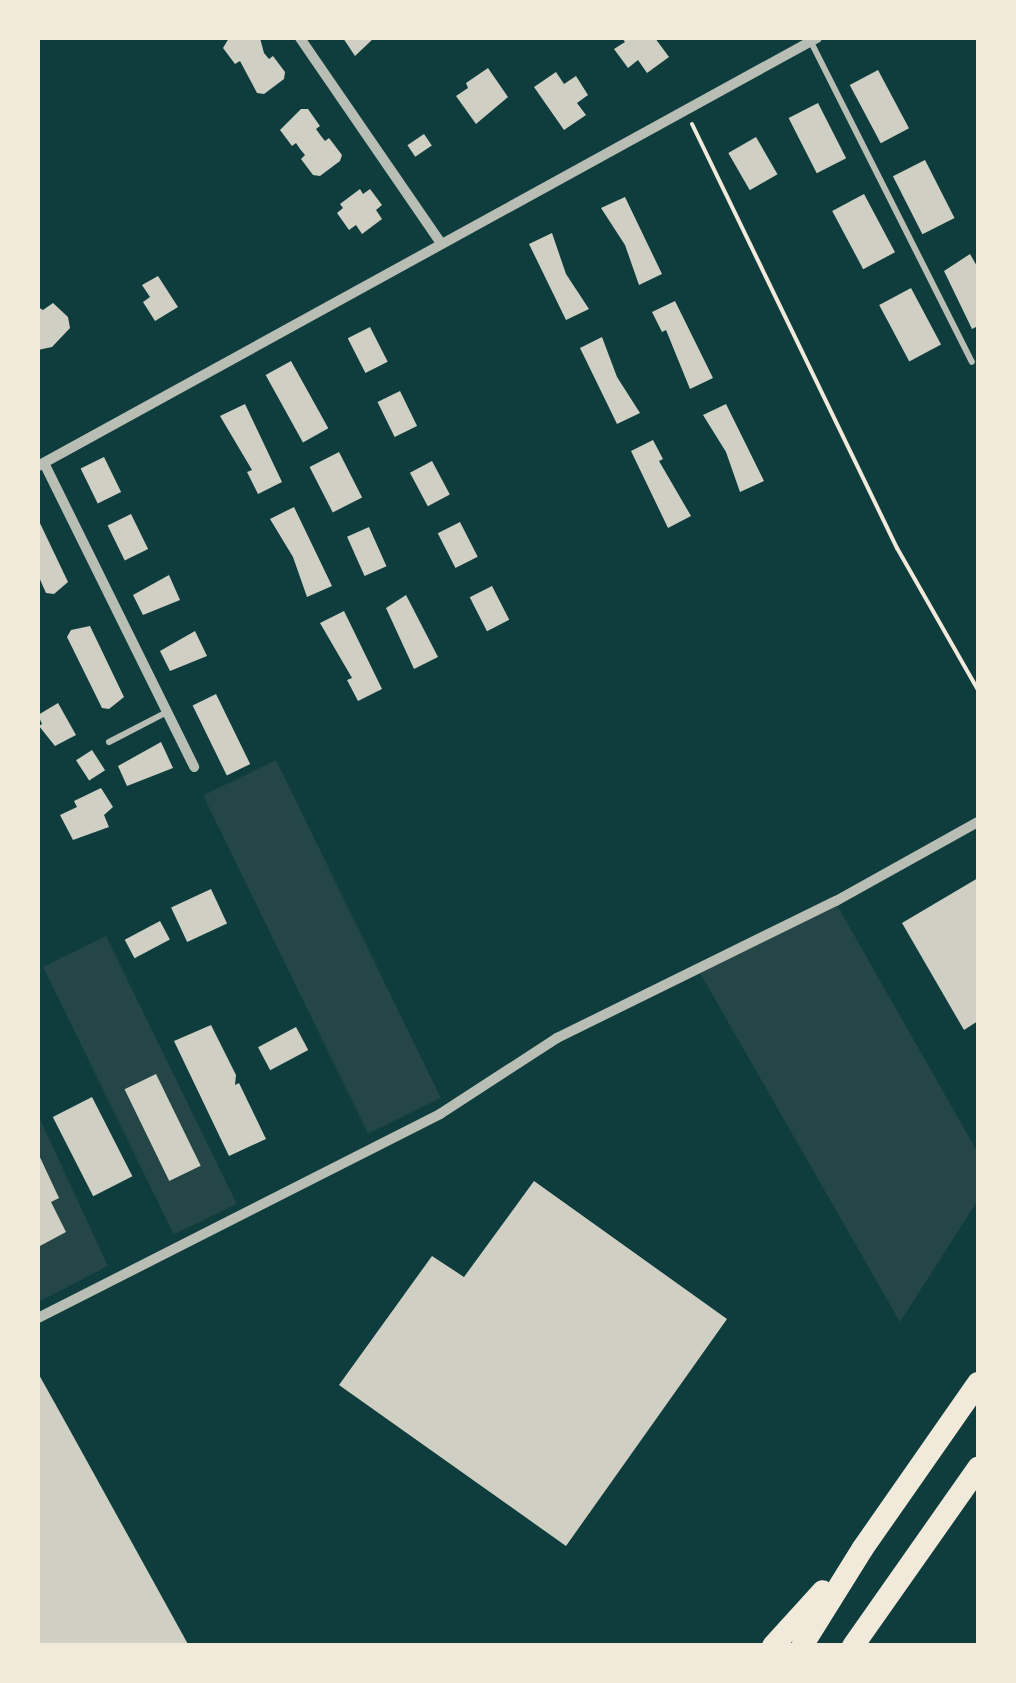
<!DOCTYPE html>
<html>
<head>
<meta charset="utf-8">
<style>
  body { margin:0 }
  #map { position:relative; width:1016px; height:1683px; overflow:hidden; background:#0f3d3e; font-family:"Archivo Narrow",sans-serif }
  div>[style] { position:absolute }
  .green>* { inset:0; background:#244646; transform-origin:0 0 }
  .building>* { inset:0; background:#cfcfc3; transform-origin:0 0 }
  .path>* { height:4px; margin:-2px; padding:0 2px; transform-origin:2px; border-radius:2px; background:#f1e9da }
  .service>* { height:6px; margin:-3px; padding:0 3px; transform-origin:3px; border-radius:3px; background:#b8beb3 }
  .minor>* { height:10px; margin:-5px; padding:0 5px; transform-origin:5px; border-radius:5px; background:#b8beb3 }
  .motorway>* { height:22px; margin:-11px; padding:0 11px; transform-origin:11px; border-radius:11px; background:#f1e9da }
  span { translate:-50% -50%; white-space:nowrap; text-align:center; line-height:1.15; -webkit-text-stroke:10px #f1e9da; paint-order:stroke }
  .frame { position:absolute; inset:0; border:40px solid #f1e9da; pointer-events:none }
</style>
</head>
<body>
<div id="map">
  <div class="green">
    <div style="left:276px;top:760px;width:376px;height:81px;rotate:64deg"></div>
    <div style="clip-path:polygon(837px 905px,978px 1153px,978px 1200px,900px 1322px,700px 973px)"></div>
    <div style="left:106px;top:936px;width:298px;height:70px;rotate:64deg"></div>
    <div style="clip-path:polygon(38px 1115px,108px 1266px,38px 1302px)"></div>
  </div>
  <div class="building">
    <div style="clip-path:polygon(229px 38px,260px 38px,264px 53px,269px 59px,273px 56px,285px 72px,284px 79px,264px 94px,257px 93px,240px 61px,235px 64px,223px 48px)"></div>
    <div style="clip-path:polygon(343px 38px,374px 38px,355px 56px)"></div>
    <div style="clip-path:polygon(622px 38px,655px 38px,669px 57px,647px 73px,638px 60px,628px 68px,614px 49px,625px 42px)"></div>
    <div style="clip-path:polygon(488px 68px,508px 97px,476px 124px,456px 96px,468px 88px,466px 83px)"></div>
    <div style="left:878px;top:70px;width:66px;height:32px;rotate:62deg"></div>
    <div style="clip-path:polygon(556px 72px,564px 84px,576px 76px,588px 95px,577px 103px,586px 115px,564px 130px,534px 87px)"></div>
    <div style="left:818px;top:103px;width:62px;height:33px;rotate:63deg"></div>
    <div style="clip-path:polygon(301px 109px,308px 109px,320px 126px,316px 129px,321px 136px,325px 141px,329px 138px,342px 155px,340px 161px,320px 176px,313px 175px,301px 159px,305px 155px,300px 149px,296px 143px,292px 146px,280px 130px)"></div>
    <div style="left:424px;top:134px;width:14px;height:20px;rotate:56deg"></div>
    <div style="left:756px;top:137px;width:43px;height:32px;rotate:60deg"></div>
    <div style="left:925px;top:160px;width:65px;height:36px;rotate:63deg"></div>
    <div style="clip-path:polygon(360px 189px,363px 194px,370px 189px,382px 205px,376px 210px,382px 219px,362px 234px,356px 225px,349px 230px,337px 213px,343px 208px,340px 204px)"></div>
    <div style="left:864px;top:194px;width:66px;height:36px;rotate:62deg"></div>
    <div style="clip-path:polygon(625px 197px,662px 274px,639px 285px,625px 245px,601px 208px)"></div>
    <div style="clip-path:polygon(552px 233px,566px 274px,589px 309px,566px 320px,529px 244px)"></div>
    <div style="clip-path:polygon(970px 254px,978px 268px,978px 326px,972px 329px,944px 271px)"></div>
    <div style="clip-path:polygon(158px 276px,178px 307px,155px 321px,143px 302px,150px 297px,142px 285px)"></div>
    <div style="left:911px;top:288px;width:64px;height:36px;rotate:62deg"></div>
    <div style="clip-path:polygon(675px 301px,713px 378px,690px 389px,666px 330px,662px 332px,652px 312px)"></div>
    <div style="clip-path:polygon(53px 303px,68px 317px,70px 328px,52px 347px,38px 350px,38px 307px,43px 310px)"></div>
    <div style="left:370px;top:327px;width:39px;height:25px;rotate:63deg"></div>
    <div style="clip-path:polygon(602px 337px,617px 377px,640px 413px,617px 424px,580px 348px)"></div>
    <div style="left:291px;top:361px;width:77px;height:29px;rotate:61deg"></div>
    <div style="left:400px;top:391px;width:39px;height:25px;rotate:64deg"></div>
    <div style="clip-path:polygon(245px 404px,282px 482px,258px 494px,247px 472px,252px 470px,220px 416px)"></div>
    <div style="clip-path:polygon(726px 404px,764px 481px,740px 492px,726px 452px,703px 415px)"></div>
    <div style="clip-path:polygon(653px 440px,663px 459px,659px 461px,691px 516px,668px 528px,631px 451px)"></div>
    <div style="left:339px;top:452px;width:51px;height:33px;rotate:63deg"></div>
    <div style="left:104px;top:457px;width:39px;height:26px;rotate:64deg"></div>
    <div style="left:432px;top:461px;width:38px;height:25px;rotate:62deg"></div>
    <div style="clip-path:polygon(294px 507px,332px 586px,307px 597px,293px 557px,270px 519px)"></div>
    <div style="left:131px;top:514px;width:39px;height:26px;rotate:64deg"></div>
    <div style="clip-path:polygon(38px 519px,68px 582px,54px 594px,46px 593px,38px 575px)"></div>
    <div style="left:460px;top:522px;width:39px;height:25px;rotate:63deg"></div>
    <div style="left:369px;top:527px;width:43px;height:24px;rotate:66deg"></div>
    <div style="clip-path:polygon(169px 575px,180px 600px,143px 615px,133px 595px)"></div>
    <div style="left:492px;top:586px;width:38px;height:25px;rotate:63deg"></div>
    <div style="clip-path:polygon(406px 595px,438px 657px,414px 669px,386px 608px)"></div>
    <div style="clip-path:polygon(344px 611px,382px 689px,358px 701px,347px 680px,352px 678px,320px 623px)"></div>
    <div style="clip-path:polygon(90px 626px,124px 697px,109px 709px,102px 708px,67px 637px,71px 630px)"></div>
    <div style="clip-path:polygon(195px 631px,207px 656px,170px 671px,160px 651px)"></div>
    <div style="left:216px;top:694px;width:78px;height:26px;rotate:64deg"></div>
    <div style="clip-path:polygon(58px 703px,76px 735px,55px 746px,39px 726px,42px 724px,38px 715px)"></div>
    <div style="clip-path:polygon(161px 742px,173px 768px,127px 786px,118px 766px)"></div>
    <div style="left:92px;top:750px;width:24px;height:19px;rotate:57deg"></div>
    <div style="clip-path:polygon(101px 788px,113px 807px,104px 815px,109px 827px,73px 840px,60px 815px,77px 807px,74px 801px)"></div>
    <div style="clip-path:polygon(978px 878px,978px 1021px,964px 1030px,902px 923px)"></div>
    <div style="left:211px;top:889px;width:38px;height:44px;rotate:65deg"></div>
    <div style="left:160px;top:921px;width:21px;height:40px;rotate:62deg"></div>
    <div style="clip-path:polygon(211px 1025px,236px 1075px,235px 1085px,239px 1083px,266px 1139px,229px 1156px,174px 1041px)"></div>
    <div style="left:296px;top:1027px;width:26px;height:43px;rotate:62deg"></div>
    <div style="left:156px;top:1074px;width:102px;height:35px;rotate:64deg"></div>
    <div style="left:92px;top:1097px;width:89px;height:44px;rotate:63deg"></div>
    <div style="clip-path:polygon(38px 1153px,59px 1198px,51px 1202px,66px 1232px,38px 1247px)"></div>
    <div style="clip-path:polygon(534px 1181px,727px 1319px,566px 1546px,339px 1385px,432px 1256px,464px 1277px)"></div>
    <div style="clip-path:polygon(38px 1373px,67px 1425px,189px 1646px,38px 1646px)"></div>
  </div>
  <div class="path">
    <div style="left:692px;top:124px;width:471px;rotate:64.2deg"></div>
    <div style="left:897px;top:548px;width:163px;rotate:60.3deg"></div>
  </div>
  <div class="service">
    <div style="left:811px;top:42px;width:358px;rotate:63.3deg"></div>
    <div style="left:109px;top:742px;width:65px;rotate:-27.3deg"></div>
  </div>
  <div class="minor">
    <div style="left:300px;top:38px;width:247px;rotate:55.5deg"></div>
    <div style="left:44px;top:463px;width:339px;rotate:63.7deg"></div>
    <div style="left:38px;top:466px;width:889px;rotate:-28.79deg"></div>
    <div style="left:38px;top:1318px;width:451px;rotate:-26.9deg"></div>
    <div style="left:440px;top:1114px;width:140px;rotate:-33deg"></div>
    <div style="left:557px;top:1038px;width:311px;rotate:-26.2deg"></div>
    <div style="left:836px;top:901px;width:162px;rotate:-29.1deg"></div>
  </div>
  <div class="motorway">
    <div style="left:773px;top:1646px;width:74px;rotate:-47.7deg"></div>
    <div style="left:802px;top:1646px;width:115px;rotate:-58.1deg"></div>
    <div style="left:863px;top:1548px;width:201px;rotate:-55.1deg"></div>
    <div style="left:853px;top:1646px;width:218px;rotate:-54.9deg"></div>
  </div>
  <div class="frame"></div>
</div>
</body>
</html>
